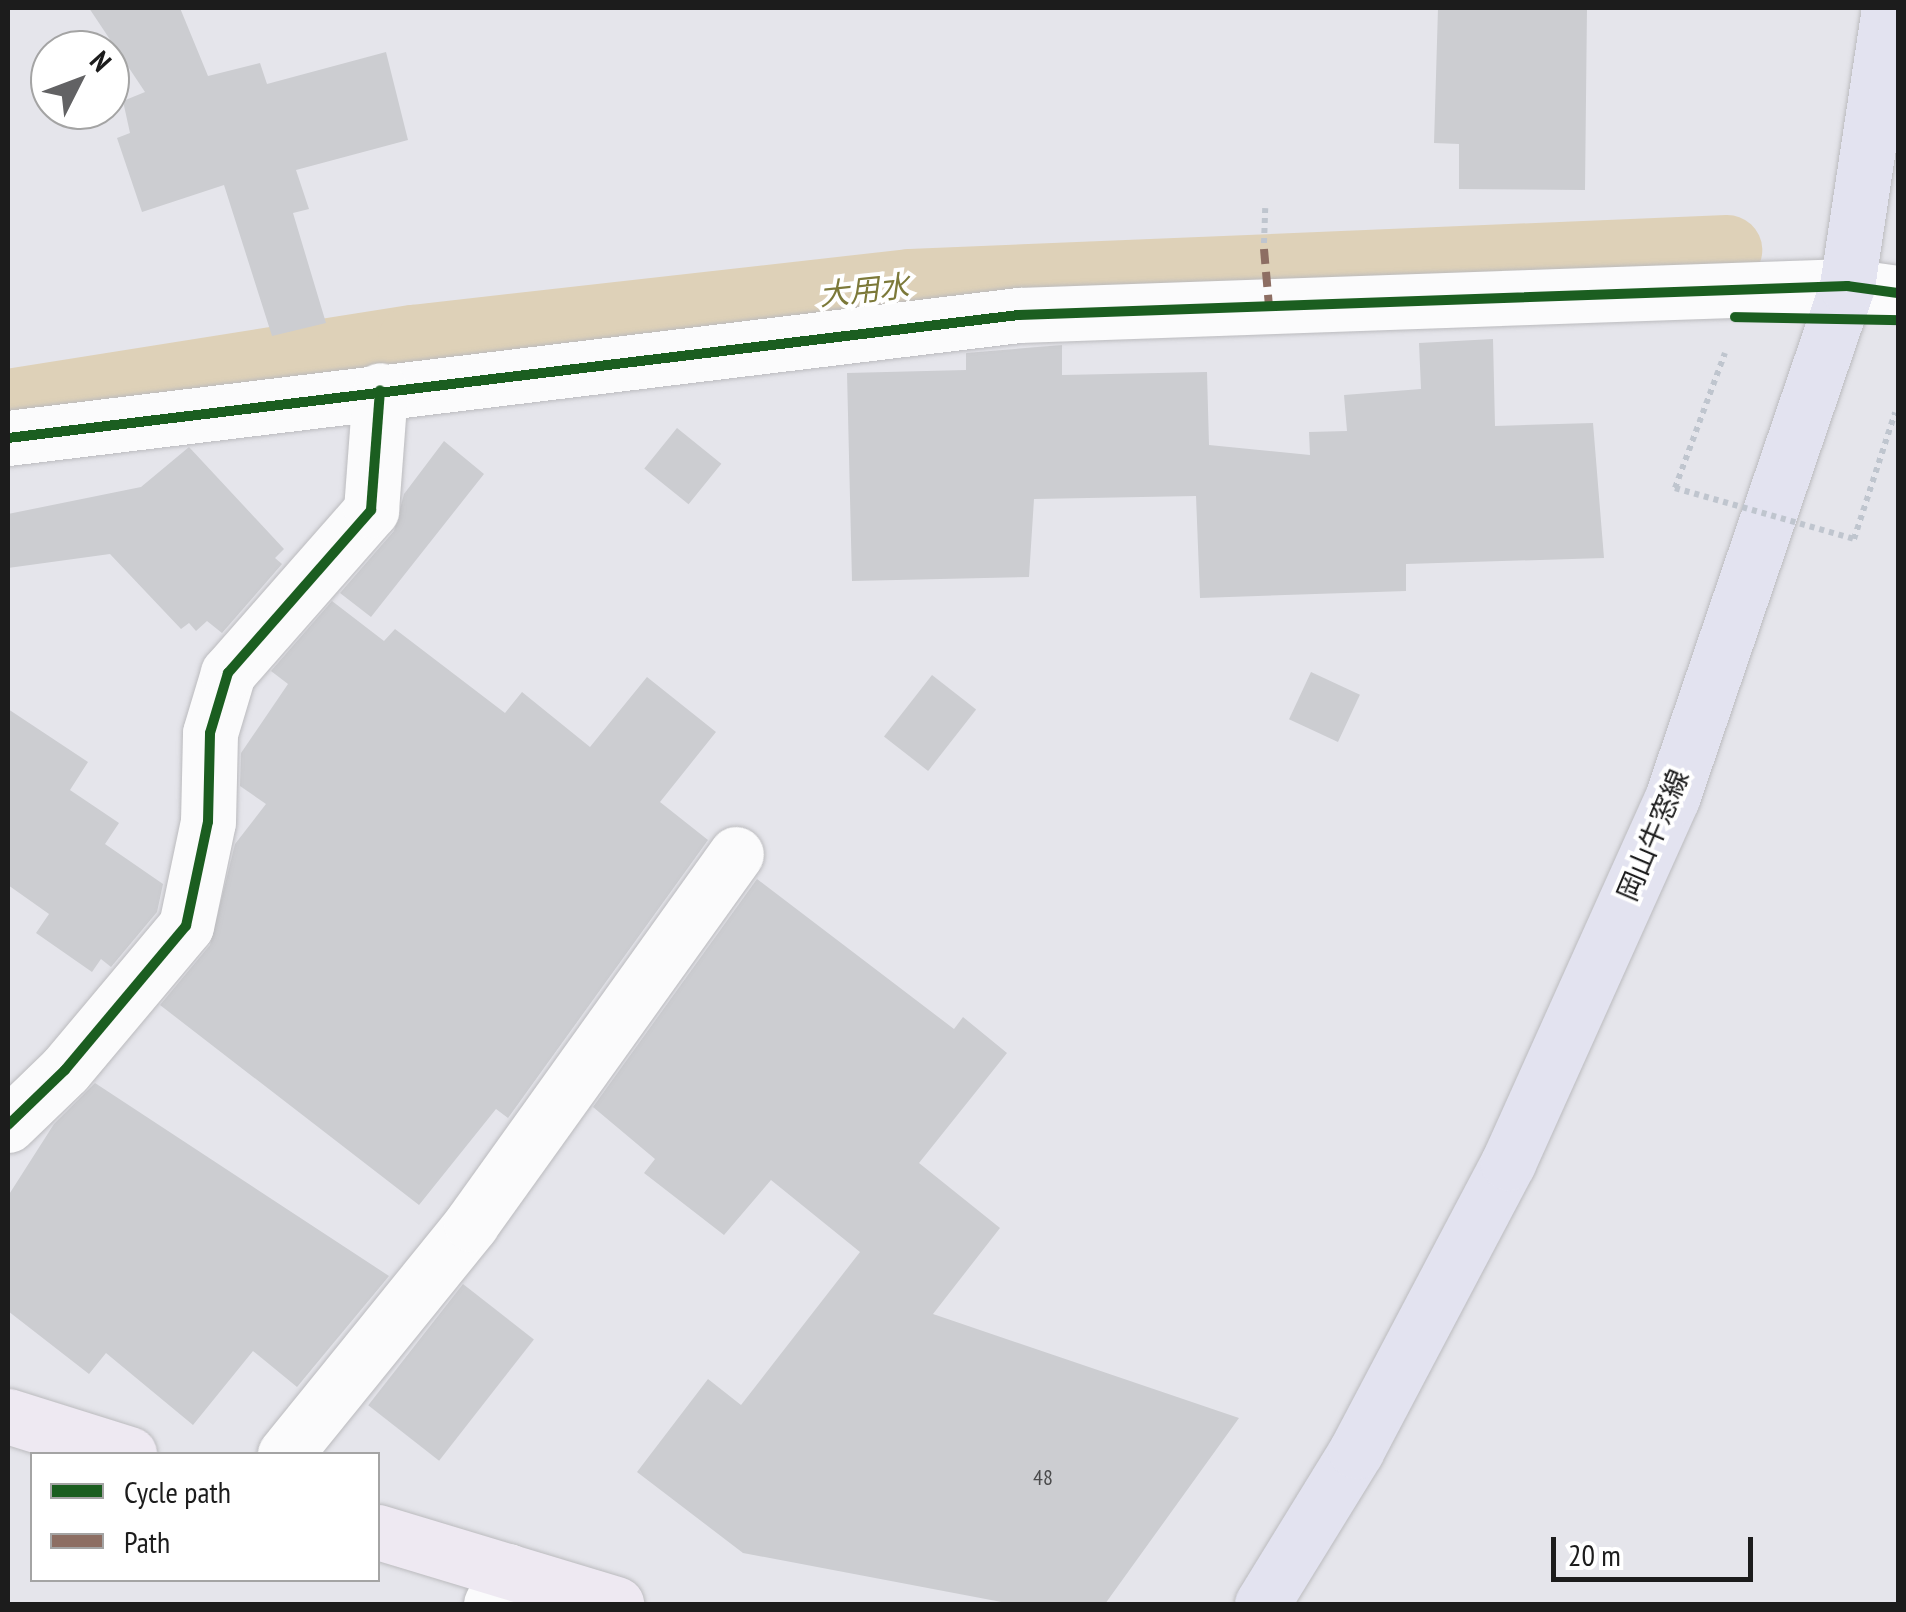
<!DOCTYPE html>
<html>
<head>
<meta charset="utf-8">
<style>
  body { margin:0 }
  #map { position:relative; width:1906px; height:1612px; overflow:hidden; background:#e5e5eb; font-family:"PT Sans Narrow","Noto Sans JP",sans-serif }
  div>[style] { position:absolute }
  .canal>* { height:70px; margin:-35px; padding:0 35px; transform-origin:35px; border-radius:35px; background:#ded1b8 }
  .building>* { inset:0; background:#cccdd1; transform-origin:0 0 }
  .path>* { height:6px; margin-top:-3px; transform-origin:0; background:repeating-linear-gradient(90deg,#bfc5ce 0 5px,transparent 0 10px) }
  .roads { filter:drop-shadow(0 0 2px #bbbbbe) drop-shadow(0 0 2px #bbbbbe) }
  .street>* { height:55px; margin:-27.5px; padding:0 27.5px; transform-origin:27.5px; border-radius:27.5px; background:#fbfbfc }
  .secondary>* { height:55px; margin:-27.5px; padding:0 27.5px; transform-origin:27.5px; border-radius:27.5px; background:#eee9f2 }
  .primary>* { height:55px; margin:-27.5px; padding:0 27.5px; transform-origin:27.5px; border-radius:27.5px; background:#e3e3f0 }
  .path-bridge>* { height:6px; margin-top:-3px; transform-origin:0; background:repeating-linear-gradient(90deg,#bfc5ce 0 5px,transparent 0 10px) }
  .quiet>* { height:8px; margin-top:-4px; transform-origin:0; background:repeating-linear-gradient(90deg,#8d6e63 0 15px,transparent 0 23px) }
  .cycleway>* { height:10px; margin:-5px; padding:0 5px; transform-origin:5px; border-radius:5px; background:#1b5e20 }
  span { translate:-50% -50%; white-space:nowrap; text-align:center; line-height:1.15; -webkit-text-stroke:8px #fff; paint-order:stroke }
  .number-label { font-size:22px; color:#4a4a4b }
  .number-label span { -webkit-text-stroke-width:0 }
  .street-label { font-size:28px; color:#1c1c1c }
  .water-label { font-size:30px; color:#7c7939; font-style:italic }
  .frame { position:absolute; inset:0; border:10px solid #1c1c1c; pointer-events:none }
  .legend { position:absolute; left:30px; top:1452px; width:350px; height:130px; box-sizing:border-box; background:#fff; border:2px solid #a4a4a4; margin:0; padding:12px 18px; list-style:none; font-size:30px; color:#1c1c1c }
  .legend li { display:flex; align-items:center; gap:20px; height:50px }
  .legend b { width:50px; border:2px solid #a4a4a4 }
  .north { position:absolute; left:30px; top:30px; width:100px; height:100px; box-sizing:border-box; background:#fff; border:2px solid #a4a4a4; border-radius:50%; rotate:48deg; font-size:28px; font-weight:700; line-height:40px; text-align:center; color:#1c1c1c }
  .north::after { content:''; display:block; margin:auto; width:35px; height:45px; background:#626264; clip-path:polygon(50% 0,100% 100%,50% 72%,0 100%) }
  .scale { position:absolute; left:1551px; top:1537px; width:202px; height:45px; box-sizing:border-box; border:5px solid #1c1c1c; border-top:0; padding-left:12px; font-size:30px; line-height:35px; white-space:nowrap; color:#1c1c1c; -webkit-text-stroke:8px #fff; paint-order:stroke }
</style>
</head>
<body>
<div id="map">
  <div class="canal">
    <div style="left:8px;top:404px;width:410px;rotate:-9deg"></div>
    <div style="left:413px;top:340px;width:500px;rotate:-6.43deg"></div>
    <div style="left:910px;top:284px;width:818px;rotate:-2.38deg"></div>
  </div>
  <div class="building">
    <div style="clip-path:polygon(89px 8px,180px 8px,208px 76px,260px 63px,267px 84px,386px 52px,408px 140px,296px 170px,309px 209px,293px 213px,326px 323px,272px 336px,224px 185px,142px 212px,117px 138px,130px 133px,123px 101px,145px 92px)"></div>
    <div style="clip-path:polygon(1438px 8px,1587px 8px,1585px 190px,1459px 189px,1459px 144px,1434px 143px)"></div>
    <div style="clip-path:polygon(1493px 339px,1495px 426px,1593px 423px,1604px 558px,1406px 564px,1406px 591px,1200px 598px,1196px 496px,1034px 499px,1029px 577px,852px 581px,847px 373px,966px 370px,966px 353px,1062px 345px,1062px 375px,1207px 372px,1209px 445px,1310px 455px,1309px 432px,1347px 431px,1344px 395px,1421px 389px,1419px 343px)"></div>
    <div style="left:677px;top:428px;width:57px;height:52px;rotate:39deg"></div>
    <div style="clip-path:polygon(444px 441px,484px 474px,371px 617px,340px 593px,394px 531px,404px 494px)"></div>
    <div style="clip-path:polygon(189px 447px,284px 549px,275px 558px,282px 564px,222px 633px,207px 621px,196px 631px,189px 623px,181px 629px,110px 554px,8px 568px,8px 514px,141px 487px)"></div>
    <div style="clip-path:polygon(332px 601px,384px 641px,395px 629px,505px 713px,522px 692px,590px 747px,647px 677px,716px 732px,660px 802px,708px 840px,508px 1118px,496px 1109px,419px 1205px,160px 1005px,210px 945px,235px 844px,266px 804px,240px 786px,241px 753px,288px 684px,271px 671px)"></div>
    <div style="left:1311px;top:672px;width:54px;height:52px;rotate:25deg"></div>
    <div style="left:932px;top:675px;width:56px;height:78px;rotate:38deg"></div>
    <div style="clip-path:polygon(8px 709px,88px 762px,70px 790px,119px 823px,105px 844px,163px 884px,157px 912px,111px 967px,101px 959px,92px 972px,36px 933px,49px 914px,8px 885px)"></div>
    <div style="clip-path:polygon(757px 879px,954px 1029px,963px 1017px,1007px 1053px,919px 1163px,1000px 1228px,933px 1314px,1239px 1418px,1105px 1604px,1012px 1604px,743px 1553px,637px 1472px,708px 1379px,741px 1405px,860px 1252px,771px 1180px,724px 1235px,644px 1173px,655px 1159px,593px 1107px)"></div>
    <div style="clip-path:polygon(95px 1083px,389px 1276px,297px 1387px,253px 1351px,193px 1425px,106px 1353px,89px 1374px,8px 1311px,8px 1196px,54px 1124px)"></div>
    <div style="left:463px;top:1284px;width:90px;height:154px;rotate:38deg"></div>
  </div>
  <div class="path">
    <div style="left:1264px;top:243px;width:35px;rotate:-88deg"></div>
    <div style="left:1675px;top:488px;width:144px;rotate:-69.7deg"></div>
    <div style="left:1854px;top:539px;width:133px;rotate:-72deg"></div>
  </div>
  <div class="roads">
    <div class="street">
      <div style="left:8px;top:438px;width:1018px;rotate:-6.94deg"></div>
      <div style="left:1019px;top:315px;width:829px;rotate:-2.01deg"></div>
      <div style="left:1847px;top:286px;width:51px;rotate:7.8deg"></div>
      <div style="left:8px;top:1125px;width:79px;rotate:-44deg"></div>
      <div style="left:65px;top:1070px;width:188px;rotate:-50deg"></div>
      <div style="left:186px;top:926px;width:106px;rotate:-78.1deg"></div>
      <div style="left:208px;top:822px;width:89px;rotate:-88.7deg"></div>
      <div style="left:210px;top:733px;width:63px;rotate:-73.3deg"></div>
      <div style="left:228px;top:673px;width:217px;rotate:-48.7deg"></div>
      <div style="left:371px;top:510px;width:120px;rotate:-85.7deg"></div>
      <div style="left:285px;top:1454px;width:296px;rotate:-51deg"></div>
      <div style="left:471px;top:1224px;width:455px;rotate:-54.4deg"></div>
      <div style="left:491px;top:1604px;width:37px;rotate:-63deg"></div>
    </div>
    <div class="secondary">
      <div style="left:8px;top:1416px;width:127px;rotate:17.4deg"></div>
      <div style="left:378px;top:1532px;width:249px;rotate:16.8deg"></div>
    </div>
    <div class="primary">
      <div style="left:1262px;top:1604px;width:180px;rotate:-58.4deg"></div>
      <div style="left:1356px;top:1451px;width:326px;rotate:-62.2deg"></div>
      <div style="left:1508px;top:1163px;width:400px;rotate:-65.8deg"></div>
      <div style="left:1672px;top:798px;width:541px;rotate:-71.13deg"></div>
      <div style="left:1847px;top:286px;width:281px;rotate:-81.4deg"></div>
    </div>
  </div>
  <div class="path-bridge">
    <div style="left:1675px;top:488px;width:186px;rotate:15.9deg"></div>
  </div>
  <div class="quiet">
    <div style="left:1264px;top:249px;width:57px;rotate:85deg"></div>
  </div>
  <div class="cycleway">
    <div style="left:1735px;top:317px;width:163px;rotate:1.1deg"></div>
    <div style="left:8px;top:438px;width:1018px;rotate:-6.94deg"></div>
    <div style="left:1019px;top:315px;width:829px;rotate:-2.01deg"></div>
    <div style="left:1847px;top:286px;width:51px;rotate:7.8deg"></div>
    <div style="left:8px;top:1125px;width:79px;rotate:-44deg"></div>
    <div style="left:65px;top:1070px;width:188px;rotate:-50deg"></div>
    <div style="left:186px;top:926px;width:106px;rotate:-78.1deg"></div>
    <div style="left:208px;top:822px;width:89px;rotate:-88.7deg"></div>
    <div style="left:210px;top:733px;width:63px;rotate:-73.3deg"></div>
    <div style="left:228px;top:673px;width:217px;rotate:-48.7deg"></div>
    <div style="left:371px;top:510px;width:120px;rotate:-85.7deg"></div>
  </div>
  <div class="number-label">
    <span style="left:1043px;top:1478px">48</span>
  </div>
  <div class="street-label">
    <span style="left:1653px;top:835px;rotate:-67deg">岡山牛窓線</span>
  </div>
  <div class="water-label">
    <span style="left:864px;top:290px;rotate:-6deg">大用水</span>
  </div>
  <div class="frame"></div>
  <ul class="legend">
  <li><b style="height:12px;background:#1b5e20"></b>Cycle path</li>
  <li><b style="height:12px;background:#8d6e63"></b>Path</li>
  </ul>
  <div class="north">N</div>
  <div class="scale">20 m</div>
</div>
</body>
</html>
